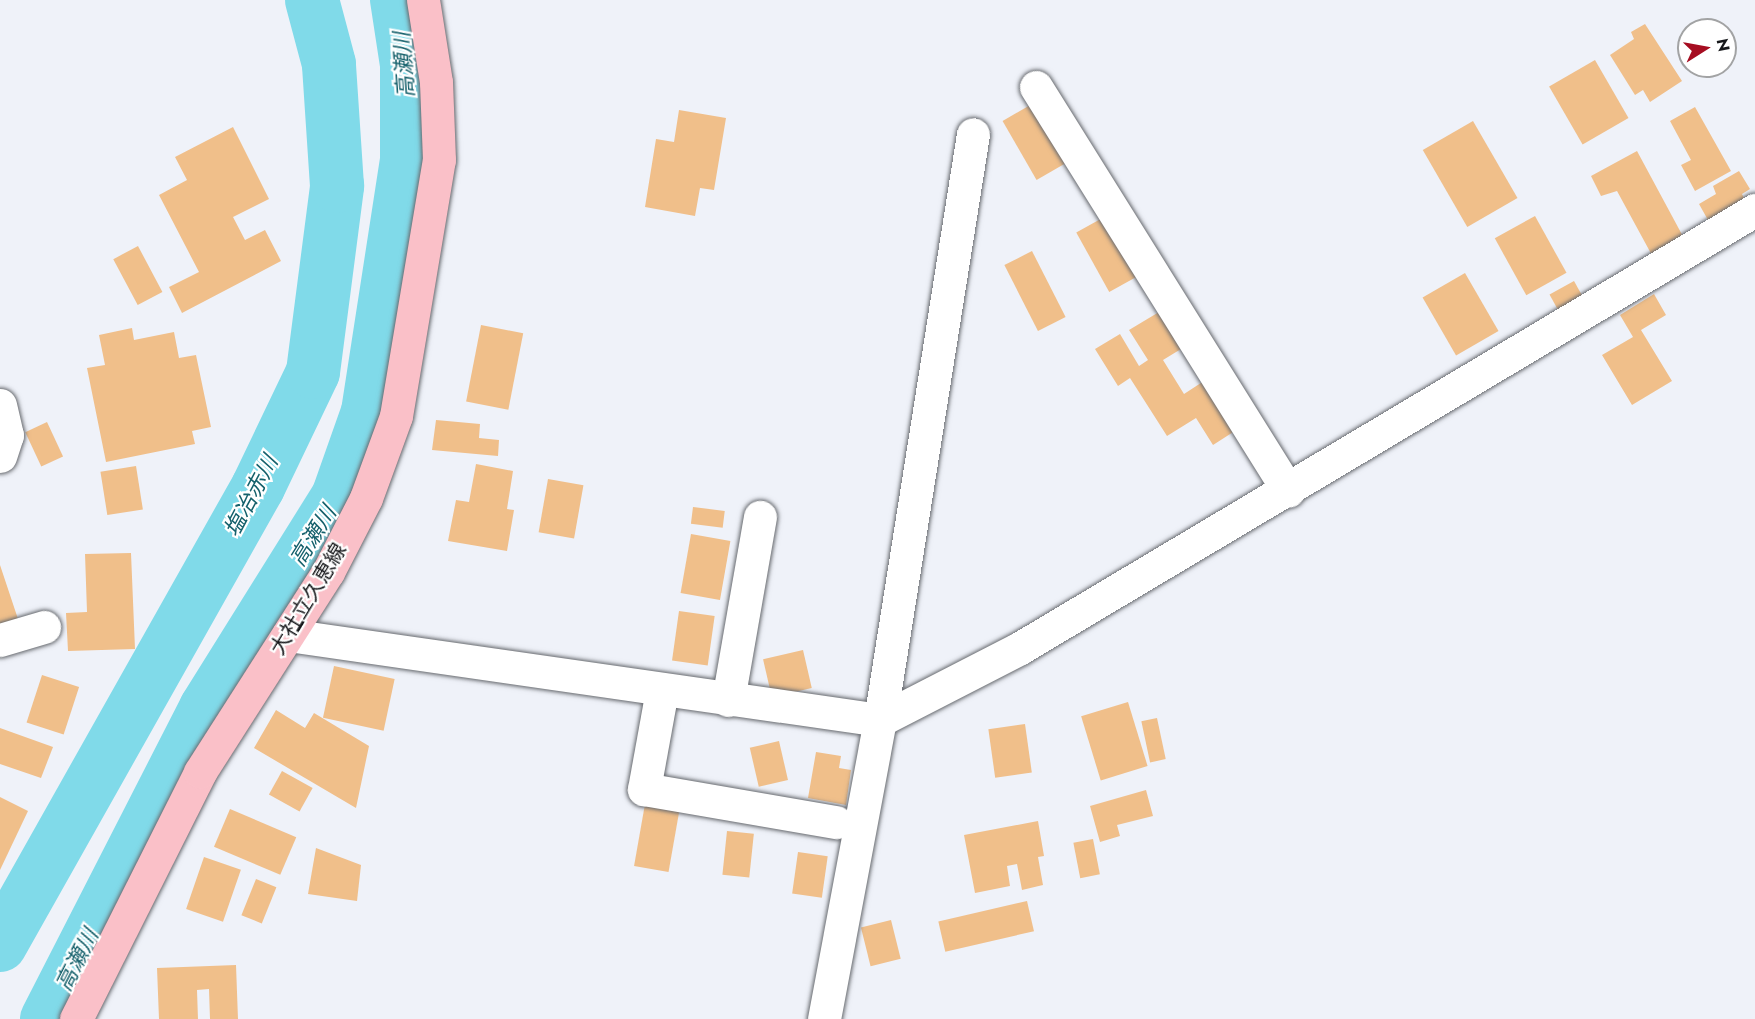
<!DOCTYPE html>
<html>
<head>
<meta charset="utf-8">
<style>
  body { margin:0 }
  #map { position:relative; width:1755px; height:1019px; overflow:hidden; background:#eff2f9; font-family:Jost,"Noto Sans JP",sans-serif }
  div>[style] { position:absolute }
  .river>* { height:54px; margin:-27px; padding:0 27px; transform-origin:27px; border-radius:27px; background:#80dae9 }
  .building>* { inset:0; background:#f0bf8a; transform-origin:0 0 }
  .roads { filter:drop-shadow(0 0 2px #676a6f) drop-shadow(0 0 2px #676a6f) }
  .minor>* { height:33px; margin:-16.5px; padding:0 16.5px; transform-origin:16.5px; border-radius:16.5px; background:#fff }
  .major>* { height:33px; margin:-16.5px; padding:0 16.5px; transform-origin:16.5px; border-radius:16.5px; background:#fac0c8 }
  span { translate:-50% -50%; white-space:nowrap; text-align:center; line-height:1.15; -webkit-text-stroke:4.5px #fff; paint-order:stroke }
  .street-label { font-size:21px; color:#17181b }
  .water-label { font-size:22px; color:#14606b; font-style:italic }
  .north { position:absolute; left:1677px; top:18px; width:60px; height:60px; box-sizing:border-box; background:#fff; border:2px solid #a2a3a4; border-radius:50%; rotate:79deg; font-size:16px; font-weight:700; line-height:24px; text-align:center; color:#17181b }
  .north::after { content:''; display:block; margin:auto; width:21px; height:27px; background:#a60d21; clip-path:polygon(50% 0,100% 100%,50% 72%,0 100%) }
</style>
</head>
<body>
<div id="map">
  <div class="river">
    <div style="left:0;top:945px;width:526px;rotate:-60.61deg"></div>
    <div style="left:258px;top:487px;width:127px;rotate:-64.4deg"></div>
    <div style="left:313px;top:372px;width:188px;rotate:-82.6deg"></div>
    <div style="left:337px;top:186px;width:122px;rotate:-93.8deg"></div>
    <div style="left:329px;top:64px;width:66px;rotate:-104.9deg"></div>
    <div style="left:47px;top:1019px;width:349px;rotate:-62.9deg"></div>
    <div style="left:206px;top:708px;width:249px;rotate:-58deg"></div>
    <div style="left:338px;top:497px;width:90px;rotate:-70.6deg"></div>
    <div style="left:368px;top:412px;width:254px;rotate:-81.2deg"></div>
    <div style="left:407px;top:161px;width:96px;rotate:-90deg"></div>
    <div style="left:407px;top:65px;width:66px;rotate:-98.7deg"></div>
  </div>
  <div class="building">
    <div style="clip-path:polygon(1645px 24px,1682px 81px,1650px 102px,1643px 90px,1635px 95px,1610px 55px,1634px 39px,1631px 32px)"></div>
    <div style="left:1595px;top:60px;width:67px;height:53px;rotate:60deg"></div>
    <div style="left:1032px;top:104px;width:68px;height:34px;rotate:60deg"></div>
    <div style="clip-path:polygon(1695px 107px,1731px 171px,1695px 191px,1681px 165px,1691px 160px,1670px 121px)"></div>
    <div style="clip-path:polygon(679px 110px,726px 118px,714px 190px,700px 188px,695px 216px,645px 207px,656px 139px,674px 142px)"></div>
    <div style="left:1473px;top:121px;width:89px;height:58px;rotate:60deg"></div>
    <div style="clip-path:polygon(233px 127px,269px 199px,233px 217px,245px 240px,265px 230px,281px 261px,182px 313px,169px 287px,199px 272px,159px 195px,187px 180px,175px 157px)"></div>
    <div style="clip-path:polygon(1637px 151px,1686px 242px,1654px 259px,1617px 191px,1601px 196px,1591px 176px)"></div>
    <div style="clip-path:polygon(1739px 171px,1750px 189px,1742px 194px,1749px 208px,1713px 229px,1699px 204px,1716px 194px,1713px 186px)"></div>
    <div style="left:1106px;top:216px;width:68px;height:34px;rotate:61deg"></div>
    <div style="left:1535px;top:216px;width:65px;height:46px;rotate:61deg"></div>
    <div style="left:138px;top:246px;width:52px;height:28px;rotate:62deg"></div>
    <div style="left:1032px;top:251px;width:74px;height:31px;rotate:63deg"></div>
    <div style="left:1465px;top:273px;width:67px;height:49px;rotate:60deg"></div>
    <div style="left:1574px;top:281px;width:25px;height:28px;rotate:61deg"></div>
    <div style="clip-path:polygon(1654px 294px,1666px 315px,1641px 330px,1672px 381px,1632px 405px,1602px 355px,1633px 337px,1620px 315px)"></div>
    <div style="clip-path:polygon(1159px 312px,1181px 349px,1163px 360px,1184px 394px,1207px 379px,1238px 429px,1213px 445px,1196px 418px,1167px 436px,1130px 378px,1118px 386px,1095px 349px,1120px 334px,1139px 366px,1148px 360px,1129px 330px)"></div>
    <div style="left:481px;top:325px;width:43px;height:78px;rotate:11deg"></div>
    <div style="clip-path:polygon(132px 328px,134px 340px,174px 332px,179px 358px,196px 355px,211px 427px,192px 431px,195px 444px,106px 462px,87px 368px,105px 365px,99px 335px)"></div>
    <div style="clip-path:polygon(436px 420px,480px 424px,479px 438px,499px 440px,498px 456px,432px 450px)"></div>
    <div style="left:47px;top:422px;width:38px;height:24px;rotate:65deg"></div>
    <div style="clip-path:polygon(476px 464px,513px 471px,507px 509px,514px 510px,507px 551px,448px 541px,456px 500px,469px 502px)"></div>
    <div style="left:136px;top:466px;width:44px;height:36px;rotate:81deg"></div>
    <div style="left:548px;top:479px;width:36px;height:54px;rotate:10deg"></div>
    <div style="left:693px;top:507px;width:32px;height:17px;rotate:7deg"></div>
    <div style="left:691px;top:534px;width:40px;height:60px;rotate:10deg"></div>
    <div style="clip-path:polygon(131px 553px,135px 649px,68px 651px,66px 613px,87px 612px,85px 554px)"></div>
    <div style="clip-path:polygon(0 565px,20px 625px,0 630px)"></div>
    <div style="left:679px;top:611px;width:36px;height:50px;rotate:8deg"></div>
    <div style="left:803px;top:650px;width:39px;height:41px;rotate:77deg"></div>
    <div style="left:334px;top:666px;width:62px;height:53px;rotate:12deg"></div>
    <div style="left:42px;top:675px;width:39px;height:50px;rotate:18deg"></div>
    <div style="left:1128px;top:702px;width:67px;height:49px;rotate:73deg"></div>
    <div style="clip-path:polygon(276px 710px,305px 728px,314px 713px,369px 746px,356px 808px,254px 748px)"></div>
    <div style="left:1157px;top:718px;width:42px;height:16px;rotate:78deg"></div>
    <div style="left:1025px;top:724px;width:49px;height:37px;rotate:82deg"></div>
    <div style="clip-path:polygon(0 728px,53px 747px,41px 778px,0 764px)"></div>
    <div style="left:779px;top:741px;width:40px;height:30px;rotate:77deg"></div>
    <div style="clip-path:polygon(816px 752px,841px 756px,839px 768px,851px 770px,846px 805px,808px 798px)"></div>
    <div style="left:282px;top:771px;width:35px;height:27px;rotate:29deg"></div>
    <div style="clip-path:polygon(1146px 790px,1153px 816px,1117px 825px,1120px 836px,1100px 842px,1090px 806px)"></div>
    <div style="clip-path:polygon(0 797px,28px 811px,0 870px)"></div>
    <div style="left:645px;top:804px;width:35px;height:63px;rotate:10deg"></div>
    <div style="left:230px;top:809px;width:72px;height:41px;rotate:23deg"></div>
    <div style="clip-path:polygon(1038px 821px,1044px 856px,1038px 857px,1043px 885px,1022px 890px,1017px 864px,1007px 866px,1010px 886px,975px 893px,964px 835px)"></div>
    <div style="left:727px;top:831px;width:27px;height:44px;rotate:6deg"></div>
    <div style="left:1093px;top:839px;width:36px;height:20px;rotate:79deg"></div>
    <div style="clip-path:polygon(316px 848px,361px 865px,357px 901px,308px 894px)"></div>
    <div style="left:798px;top:852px;width:30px;height:42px;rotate:8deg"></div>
    <div style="left:204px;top:857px;width:39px;height:55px;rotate:19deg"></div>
    <div style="left:256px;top:879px;width:22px;height:39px;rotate:22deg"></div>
    <div style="left:1027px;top:901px;width:31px;height:91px;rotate:77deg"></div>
    <div style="left:891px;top:920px;width:40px;height:31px;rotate:76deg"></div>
    <div style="clip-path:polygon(236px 965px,238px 1019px,210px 1019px,209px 989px,197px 990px,198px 1019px,159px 1019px,157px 968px)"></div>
  </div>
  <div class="roads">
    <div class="minor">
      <div style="left:1036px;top:87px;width:476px;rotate:58deg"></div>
      <div style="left:0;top:405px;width:31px;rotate:77deg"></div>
      <div style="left:7px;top:435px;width:22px;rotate:108deg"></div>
      <div style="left:288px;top:635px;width:598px;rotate:8.17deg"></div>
      <div style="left:880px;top:720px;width:157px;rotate:-27.2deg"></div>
      <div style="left:1020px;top:648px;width:856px;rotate:-30.79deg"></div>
      <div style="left:0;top:640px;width:46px;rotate:-16.5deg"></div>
      <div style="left:662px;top:690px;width:101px;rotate:100.3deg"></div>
      <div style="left:644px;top:789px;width:195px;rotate:9.8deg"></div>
      <div style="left:728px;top:700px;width:186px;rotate:-80.1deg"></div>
      <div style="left:824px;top:1019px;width:304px;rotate:-79.4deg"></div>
      <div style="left:880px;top:720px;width:593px;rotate:-80.98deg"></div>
    </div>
    <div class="major">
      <div style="left:76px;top:1019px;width:276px;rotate:-63.3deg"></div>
      <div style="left:200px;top:772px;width:237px;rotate:-57.4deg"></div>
      <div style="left:328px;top:572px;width:83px;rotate:-62.8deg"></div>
      <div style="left:366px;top:498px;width:87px;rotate:-69.9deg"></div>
      <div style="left:396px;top:416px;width:260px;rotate:-80.5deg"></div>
      <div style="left:439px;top:160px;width:78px;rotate:-92.2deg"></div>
      <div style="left:436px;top:82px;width:83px;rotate:-99deg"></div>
    </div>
  </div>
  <div class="street-label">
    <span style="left:308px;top:599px;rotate:-59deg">大社立久恵線</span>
  </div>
  <div class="water-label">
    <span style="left:404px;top:65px;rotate:-94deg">高瀬川</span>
    <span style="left:251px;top:496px;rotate:-62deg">塩冶赤川</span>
    <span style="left:313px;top:536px;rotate:-58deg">高瀬川</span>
    <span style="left:77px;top:960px;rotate:-63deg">高瀬川</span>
  </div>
  <div class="north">N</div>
</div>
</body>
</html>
